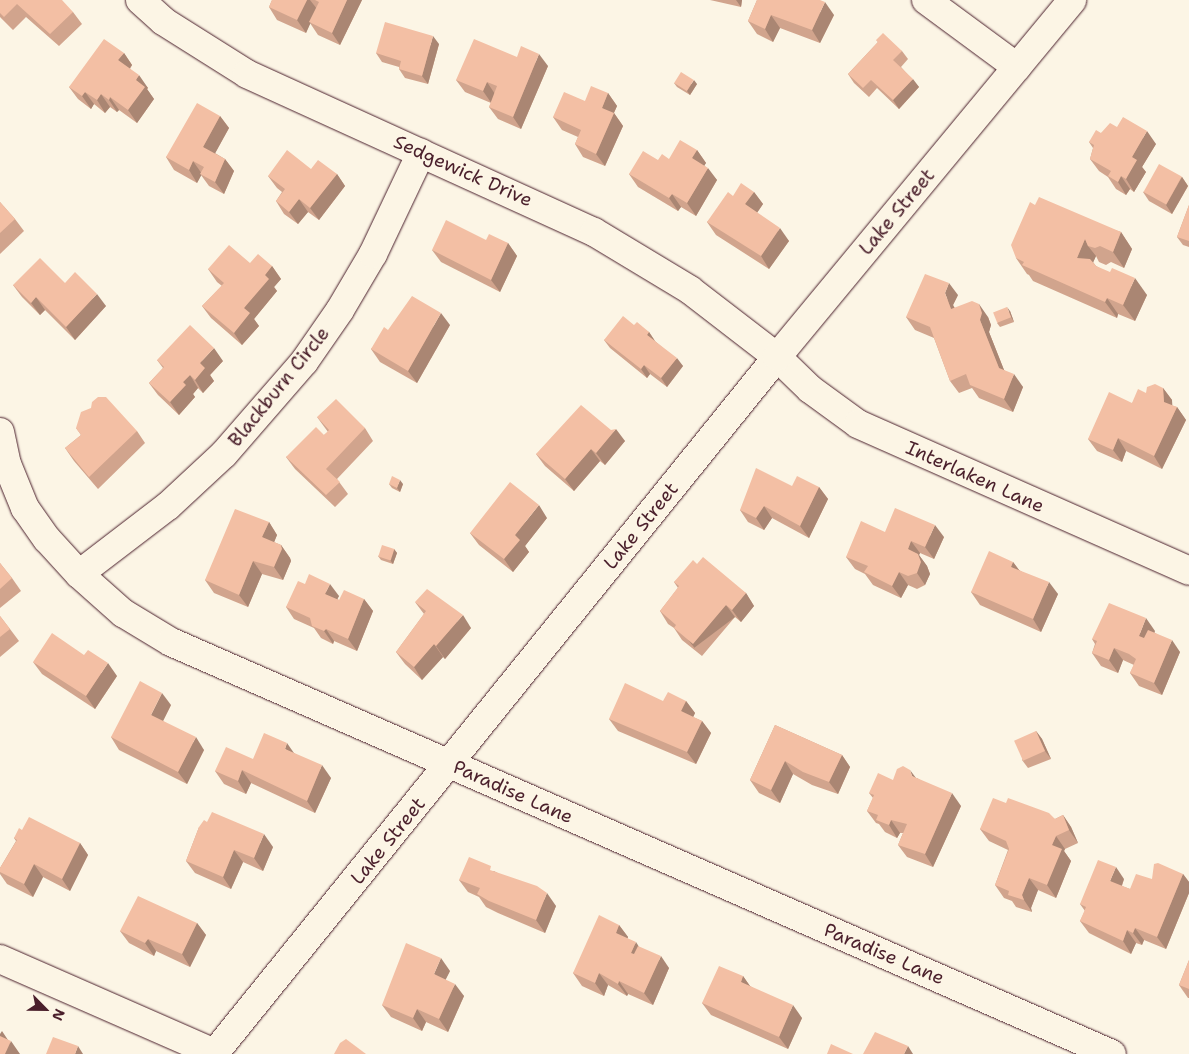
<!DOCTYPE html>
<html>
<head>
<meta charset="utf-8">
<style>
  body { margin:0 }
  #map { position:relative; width:1189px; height:1054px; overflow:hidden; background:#fcf5e5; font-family:"Shantell Sans",sans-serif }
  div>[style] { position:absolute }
  .roads { filter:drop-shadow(0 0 1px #4a1f2b) drop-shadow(0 0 1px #4a1f2b) }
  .minor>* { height:28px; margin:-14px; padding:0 14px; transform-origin:14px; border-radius:14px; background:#fcf5e5 }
  .wall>* { inset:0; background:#d1a48d }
  .shaded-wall>* { inset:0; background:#aa8673; transform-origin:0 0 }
  .building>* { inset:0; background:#f3bfa4; transform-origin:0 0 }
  span { translate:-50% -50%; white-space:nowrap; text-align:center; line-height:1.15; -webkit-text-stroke:4px #fcf5e5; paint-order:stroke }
  .street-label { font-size:19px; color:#4a1f2b }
  .north { position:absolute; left:20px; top:984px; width:50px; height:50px; -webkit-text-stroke:4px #fcf5e5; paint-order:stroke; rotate:113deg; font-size:14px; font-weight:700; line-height:20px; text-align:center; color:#4a1f2b }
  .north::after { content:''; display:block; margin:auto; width:18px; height:22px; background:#4a1f2b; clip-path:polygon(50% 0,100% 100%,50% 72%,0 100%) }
</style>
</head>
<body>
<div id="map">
  <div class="roads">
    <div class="minor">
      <div style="left:140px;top:0;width:31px;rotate:42deg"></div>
      <div style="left:163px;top:21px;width:99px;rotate:32.2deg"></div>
      <div style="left:247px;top:74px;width:381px;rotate:24.5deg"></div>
      <div style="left:594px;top:232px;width:112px;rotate:31.1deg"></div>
      <div style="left:690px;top:290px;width:110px;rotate:37.6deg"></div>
      <div style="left:777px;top:357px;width:46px;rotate:44.1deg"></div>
      <div style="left:810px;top:389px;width:59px;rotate:36.1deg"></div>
      <div style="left:858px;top:424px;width:362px;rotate:23.9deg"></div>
      <div style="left:926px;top:0;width:113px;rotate:36.4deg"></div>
      <div style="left:0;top:432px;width:33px;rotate:78deg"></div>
      <div style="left:7px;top:464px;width:48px;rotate:67.8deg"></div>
      <div style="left:25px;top:508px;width:38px;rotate:55deg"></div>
      <div style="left:47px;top:539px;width:47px;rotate:47.6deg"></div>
      <div style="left:79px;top:574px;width:59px;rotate:41.6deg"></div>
      <div style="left:123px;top:613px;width:56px;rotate:31.1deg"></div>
      <div style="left:171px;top:642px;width:1027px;rotate:23.65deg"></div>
      <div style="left:79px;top:574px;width:112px;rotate:-37.4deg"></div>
      <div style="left:168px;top:506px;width:76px;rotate:-42.9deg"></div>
      <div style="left:224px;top:454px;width:122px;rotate:-49deg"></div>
      <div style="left:304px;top:362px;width:63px;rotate:-55.3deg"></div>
      <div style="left:340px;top:310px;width:65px;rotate:-59.5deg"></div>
      <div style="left:373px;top:254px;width:112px;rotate:-64.6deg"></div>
      <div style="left:0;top:959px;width:234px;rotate:23.7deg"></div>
      <div style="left:214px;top:1054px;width:896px;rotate:-51.07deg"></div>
      <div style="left:777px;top:357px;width:463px;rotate:-50.4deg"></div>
    </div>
  </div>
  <div class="wall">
    <div style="clip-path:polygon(0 0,73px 12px,82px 24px,59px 46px,26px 17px,13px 30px,0 17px)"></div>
    <div style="clip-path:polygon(272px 0,362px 0,340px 45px,318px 35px,310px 23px,306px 33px,277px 20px,269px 7px)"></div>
    <div style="clip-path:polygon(710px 0,742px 0,741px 7px)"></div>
    <div style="clip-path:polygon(757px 0,834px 15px,820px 43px,780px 28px,773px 42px,757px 34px,748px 21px)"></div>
    <div style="clip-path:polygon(876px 40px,902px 51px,908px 59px,901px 67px,919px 87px,899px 109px,877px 88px,869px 97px,854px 83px,848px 74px,878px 42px)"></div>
    <div style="clip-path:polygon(439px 44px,428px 84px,405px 78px,399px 69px,399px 67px,382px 62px,376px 53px)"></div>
    <div style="clip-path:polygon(124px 53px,132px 65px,130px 69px,148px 88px,147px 89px,154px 99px,137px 123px,119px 110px,117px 112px,110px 107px,105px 113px,94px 104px,91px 109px,78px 99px,69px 87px)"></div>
    <div style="clip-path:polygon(517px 57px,548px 66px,521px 129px,498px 119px,489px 107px,491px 103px,465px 92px,456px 80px)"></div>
    <div style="clip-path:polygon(674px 83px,697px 84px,690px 95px,677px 87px)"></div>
    <div style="clip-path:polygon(608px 93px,617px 106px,614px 113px,623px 126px,605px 166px,583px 157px,575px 144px,578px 137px,562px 130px,553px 117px,585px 101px)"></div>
    <div style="clip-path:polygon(220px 116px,229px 128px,215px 153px,225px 159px,234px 171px,224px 194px,209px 186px,201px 175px,197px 183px,174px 170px,166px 157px)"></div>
    <div style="clip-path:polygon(1117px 127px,1156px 144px,1142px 167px,1146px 172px,1134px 192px,1130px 189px,1126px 195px,1116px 189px,1108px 177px,1099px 171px,1090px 159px,1093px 148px,1089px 142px,1101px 133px)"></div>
    <div style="clip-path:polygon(697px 150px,706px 163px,704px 165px,717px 180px,696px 216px,681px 207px,678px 211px,638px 187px,629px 174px,658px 160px,669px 159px)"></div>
    <div style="clip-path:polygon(311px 169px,337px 174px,345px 186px,319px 220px,308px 212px,298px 224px,284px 214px,276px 201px,282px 192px,277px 188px,268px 176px)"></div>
    <div style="clip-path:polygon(1182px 177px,1188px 186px,1172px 214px,1149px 201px,1143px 192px)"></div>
    <div style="clip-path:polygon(754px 192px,763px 204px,757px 213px,789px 241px,769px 269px,716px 235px,707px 222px,733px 196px)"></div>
    <div style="clip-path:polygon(0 202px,15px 219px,24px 231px,0 254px)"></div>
    <div style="clip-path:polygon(1035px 205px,1121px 232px,1132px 249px,1124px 268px,1111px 262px,1106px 265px,1099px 262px,1096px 256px,1093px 262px,1096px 266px,1147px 295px,1135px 321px,1118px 314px,1117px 318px,1033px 281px,1029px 275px,1027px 274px,1016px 258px)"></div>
    <div style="clip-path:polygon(1189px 205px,1189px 247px,1183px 245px,1177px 237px)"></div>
    <div style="clip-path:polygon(486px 240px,508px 243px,517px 256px,500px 292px,441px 262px,432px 250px)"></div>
    <div style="clip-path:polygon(250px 263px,272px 266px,281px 279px,274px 287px,277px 291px,254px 319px,259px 326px,242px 345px,211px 318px,202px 306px,222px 286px,217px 282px,208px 269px)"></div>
    <div style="clip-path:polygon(65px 283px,106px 306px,75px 340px,45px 310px,40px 315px,22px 297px,13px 285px)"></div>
    <div style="clip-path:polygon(958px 295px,953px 305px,955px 308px,988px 317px,991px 325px,989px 332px,1004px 370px,1023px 387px,1013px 412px,979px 398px,972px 388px,959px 393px,950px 381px,934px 338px,915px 330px,906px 317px)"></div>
    <div style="clip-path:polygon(1010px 311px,1014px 322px,1000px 327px,997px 323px)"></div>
    <div style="clip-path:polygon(450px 325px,417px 383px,380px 362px,371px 349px,388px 330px)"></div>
    <div style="clip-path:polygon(634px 325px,649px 332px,655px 341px,683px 366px,667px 387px,650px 374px,647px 378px,610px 348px,604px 340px)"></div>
    <div style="clip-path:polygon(157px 360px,223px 361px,210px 375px,214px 381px,203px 393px,198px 388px,193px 394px,195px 397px,179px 415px,158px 395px,149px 383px,163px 368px)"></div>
    <div style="clip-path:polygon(1163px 388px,1172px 400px,1172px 406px,1177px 407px,1186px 420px,1162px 469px,1126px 451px,1122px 462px,1097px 451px,1088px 439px,1132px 403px,1146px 393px)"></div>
    <div style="clip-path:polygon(317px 417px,365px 428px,373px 441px,337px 479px,348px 494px,335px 507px,295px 469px,286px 457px,324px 435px,328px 432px)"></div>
    <div style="clip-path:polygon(76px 428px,137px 431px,145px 443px,98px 489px,74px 461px,65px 448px,81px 435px)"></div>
    <div style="clip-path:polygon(611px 430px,625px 441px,605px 465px,600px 461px,574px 491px,545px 466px,536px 454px)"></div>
    <div style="clip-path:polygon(389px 484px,403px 484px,400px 492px,392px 488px)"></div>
    <div style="clip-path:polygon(792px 486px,819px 487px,828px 499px,809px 538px,772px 518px,764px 530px,748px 522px,740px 510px)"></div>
    <div style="clip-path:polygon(547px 518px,525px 546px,529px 552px,513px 572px,479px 545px,470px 533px)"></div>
    <div style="clip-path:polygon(269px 522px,277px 535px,274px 542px,281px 545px,290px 558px,291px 561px,283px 580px,262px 574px,248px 607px,214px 593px,205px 580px)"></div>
    <div style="clip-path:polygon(885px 532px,944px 537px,934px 559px,920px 553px,919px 555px,927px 566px,930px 574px,925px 585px,917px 589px,908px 585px,901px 598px,873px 585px,865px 574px,855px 569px,846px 557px)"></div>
    <div style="clip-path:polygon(394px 549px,397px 553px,393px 564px,381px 560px,378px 556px)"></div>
    <div style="clip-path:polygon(1013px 562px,1019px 570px,1058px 594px,1041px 632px,980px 605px,971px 592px)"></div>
    <div style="clip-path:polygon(0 563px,12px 578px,21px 591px,0 608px)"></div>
    <div style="clip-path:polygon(697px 564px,746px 593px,754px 606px,741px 622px,735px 617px,702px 656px,682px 640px,674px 628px,668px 624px,660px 611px,678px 588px,674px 582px)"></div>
    <div style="clip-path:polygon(305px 584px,339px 596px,337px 599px,339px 600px,364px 599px,373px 611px,357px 651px,334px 641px,333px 644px,321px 638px,314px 628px,294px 619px,286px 607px)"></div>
    <div style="clip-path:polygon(415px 602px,471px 628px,445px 659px,443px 657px,422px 680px,405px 664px,396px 652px,424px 614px)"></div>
    <div style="clip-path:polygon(0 616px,10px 629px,19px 641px,0 657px)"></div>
    <div style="clip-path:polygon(1155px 631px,1154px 632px,1180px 652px,1162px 695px,1139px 686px,1130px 673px,1134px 665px,1123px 660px,1118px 673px,1101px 666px,1092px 653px,1095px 644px,1092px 639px)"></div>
    <div style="clip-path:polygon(33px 662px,117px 676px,95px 709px,42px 674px)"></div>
    <div style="clip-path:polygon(663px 701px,686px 701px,695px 713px,693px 717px,702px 721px,711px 733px,696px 764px,618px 731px,609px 719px)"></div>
    <div style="clip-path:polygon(171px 705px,163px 721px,204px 750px,187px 784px,119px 750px,111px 737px)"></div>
    <div style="clip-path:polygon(775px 725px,842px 755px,850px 767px,838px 794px,812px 785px,793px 774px,780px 803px,759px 793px,750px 780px)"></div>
    <div style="clip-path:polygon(1036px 731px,1042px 739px,1051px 759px,1028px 768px,1022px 760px)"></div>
    <div style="clip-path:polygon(294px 753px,331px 778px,315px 813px,251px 783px,246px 794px,224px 784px,215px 771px,253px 759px)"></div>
    <div style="clip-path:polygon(917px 778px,961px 806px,933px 867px,907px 857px,898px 845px,903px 833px,900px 833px,897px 838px,885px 832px,879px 824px,876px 823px,867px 811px,873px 798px,869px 793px,893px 780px)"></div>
    <div style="clip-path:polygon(1006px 803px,1055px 819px,1063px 815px,1071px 827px,1078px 843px,1065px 849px,1064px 851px,1071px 861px,1056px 898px,1038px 890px,1031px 908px,1032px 912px,1016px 907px,1012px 901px,1004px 898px,995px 885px,1008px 850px,989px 841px,980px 829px)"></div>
    <div style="clip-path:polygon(199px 827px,273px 847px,263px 871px,243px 862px,231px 889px,195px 873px,186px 861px)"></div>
    <div style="clip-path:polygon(22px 830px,80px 843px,88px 855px,70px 891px,43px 877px,33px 897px,7px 884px,0 874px,0 868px,16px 841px,14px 838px)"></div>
    <div style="clip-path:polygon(494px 871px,556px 906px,545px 933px,498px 913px,486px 907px,479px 897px,468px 892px,459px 880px)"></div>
    <div style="clip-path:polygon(1183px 874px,1189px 882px,1189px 893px,1166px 949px,1144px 940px,1142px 945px,1136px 943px,1131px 954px,1089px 933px,1080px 921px,1085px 911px,1080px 904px,1124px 879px,1122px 886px,1130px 889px,1152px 879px)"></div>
    <div style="clip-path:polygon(197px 923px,206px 935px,190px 967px,156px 951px,154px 956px,129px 943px,120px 931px)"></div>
    <div style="clip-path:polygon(619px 925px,628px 937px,627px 939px,669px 968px,653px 1005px,628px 994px,627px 996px,608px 985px,604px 996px,582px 986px,573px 973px)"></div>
    <div style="clip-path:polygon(1189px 960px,1189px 998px,1188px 998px,1179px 985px)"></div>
    <div style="clip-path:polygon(450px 971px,445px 980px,464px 996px,448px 1032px,426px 1022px,422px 1031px,391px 1017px,382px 1005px)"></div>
    <div style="clip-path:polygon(743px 976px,750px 986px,802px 1018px,788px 1049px,711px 1015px,702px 1003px)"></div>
  </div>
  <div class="shaded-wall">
    <div style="clip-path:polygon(307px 0,310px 0,317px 9px,306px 33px,297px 20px)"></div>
    <div style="clip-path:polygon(347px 0,362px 0,340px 45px,332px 33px)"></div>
    <div style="clip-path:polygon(736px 0,742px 0,741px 7px)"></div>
    <div style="clip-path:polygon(825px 2px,834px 15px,820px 43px,812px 30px)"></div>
    <div style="clip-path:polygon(771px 15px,780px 28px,773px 42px,765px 29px)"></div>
    <div style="clip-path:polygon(433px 36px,439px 44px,428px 84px,422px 76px)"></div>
    <div style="clip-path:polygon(124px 53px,132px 65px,127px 72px,118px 60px)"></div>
    <div style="clip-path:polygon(539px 54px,548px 66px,521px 129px,513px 117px)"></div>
    <div style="clip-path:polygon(139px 75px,148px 88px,147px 89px,154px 99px,137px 123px,128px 110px,136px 80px)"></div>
    <div style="clip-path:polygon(913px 79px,919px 87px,899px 109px,893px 100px)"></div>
    <div style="clip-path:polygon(694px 80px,697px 84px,690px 95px,687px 91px)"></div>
    <div style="clip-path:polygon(487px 82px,495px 94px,492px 104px,483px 91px)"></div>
    <div style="clip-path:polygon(85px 92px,94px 104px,91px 109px,82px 96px)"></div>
    <div style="clip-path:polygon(608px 93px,617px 106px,610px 121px,602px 108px)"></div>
    <div style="clip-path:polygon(101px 94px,110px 107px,105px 113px,97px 100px)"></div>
    <div style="clip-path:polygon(110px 97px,119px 110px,117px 112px,109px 100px)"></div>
    <div style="clip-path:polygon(614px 113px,623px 126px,605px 166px,596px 154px)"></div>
    <div style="clip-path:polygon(220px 116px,229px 128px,212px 159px,203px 147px)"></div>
    <div style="clip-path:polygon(1147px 131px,1156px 144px,1142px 167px,1146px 172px,1134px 192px,1126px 179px,1132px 157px)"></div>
    <div style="clip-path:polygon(697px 150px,706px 163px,701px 171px,692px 158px)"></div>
    <div style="clip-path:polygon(225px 159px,234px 171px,224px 194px,215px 182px)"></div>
    <div style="clip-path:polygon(193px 161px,202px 174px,197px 183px,189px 170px)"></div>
    <div style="clip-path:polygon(708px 168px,717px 180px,696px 216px,687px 203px)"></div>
    <div style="clip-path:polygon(337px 174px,345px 186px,319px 220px,310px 208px)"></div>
    <div style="clip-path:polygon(1121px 176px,1130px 189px,1126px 195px,1118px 182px)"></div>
    <div style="clip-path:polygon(1182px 177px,1188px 186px,1172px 214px,1166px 205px)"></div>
    <div style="clip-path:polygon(754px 192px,763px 204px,754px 217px,745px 204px)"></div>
    <div style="clip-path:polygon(672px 194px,681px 207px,678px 211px,669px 198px)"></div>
    <div style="clip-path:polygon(299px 199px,308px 212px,298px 224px,289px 212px)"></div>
    <div style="clip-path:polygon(780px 228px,789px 241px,769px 269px,761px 256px)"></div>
    <div style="clip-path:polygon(1121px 232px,1132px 249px,1124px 268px,1113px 252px)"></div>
    <div style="clip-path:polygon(1085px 239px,1088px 246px,1096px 256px,1088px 274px,1077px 258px)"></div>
    <div style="clip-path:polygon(508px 243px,517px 256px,500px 292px,491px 280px)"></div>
    <div style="clip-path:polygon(272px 266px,281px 279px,274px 287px,277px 291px,254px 319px,259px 326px,242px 345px,234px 333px,244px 308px,265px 275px)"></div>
    <div style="clip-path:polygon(1135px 278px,1147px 295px,1135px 321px,1123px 305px)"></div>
    <div style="clip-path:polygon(949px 283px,958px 295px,953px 305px,960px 322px,951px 309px,945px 293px)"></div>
    <div style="clip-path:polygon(97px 294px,106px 306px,75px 340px,66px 327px)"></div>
    <div style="clip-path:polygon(36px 297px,45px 310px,40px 315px,31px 303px)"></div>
    <div style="clip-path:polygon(1107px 298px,1118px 314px,1117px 318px,1105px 302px)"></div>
    <div style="clip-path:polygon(979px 304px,988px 317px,991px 325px,989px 332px,1008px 380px,999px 368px,980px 320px)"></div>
    <div style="clip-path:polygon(1007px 307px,1010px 311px,1014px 322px,1011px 317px)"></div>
    <div style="clip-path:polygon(441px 313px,450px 325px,417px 383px,408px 371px)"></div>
    <div style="clip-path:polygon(649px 332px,655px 341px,647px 335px)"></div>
    <div style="clip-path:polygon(214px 348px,223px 361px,210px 375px,214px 381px,203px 393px,195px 380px,200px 363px)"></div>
    <div style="clip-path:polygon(677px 358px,683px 366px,667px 387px,661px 378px)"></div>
    <div style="clip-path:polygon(644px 365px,650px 374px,647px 378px,641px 369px)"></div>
    <div style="clip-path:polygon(1014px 374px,1023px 387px,1013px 412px,1004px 399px)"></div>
    <div style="clip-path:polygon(190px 375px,198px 388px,193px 394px,195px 397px,179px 415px,170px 402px,183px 382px)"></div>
    <div style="clip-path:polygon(1163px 388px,1172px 400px,1173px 415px,1164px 402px)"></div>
    <div style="clip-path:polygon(1177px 407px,1186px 420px,1162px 469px,1154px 456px)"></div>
    <div style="clip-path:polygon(616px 429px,625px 441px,605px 465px,596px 453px)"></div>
    <div style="clip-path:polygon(1118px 438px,1126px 451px,1122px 462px,1113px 450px)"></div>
    <div style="clip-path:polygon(591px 449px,600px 461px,574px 491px,565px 479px)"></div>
    <div style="clip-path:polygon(400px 480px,403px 484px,400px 492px,397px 488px)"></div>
    <div style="clip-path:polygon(819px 487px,828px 499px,809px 538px,800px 526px)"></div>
    <div style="clip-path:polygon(539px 505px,547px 518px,525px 546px,529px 552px,513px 572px,504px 559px,515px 535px)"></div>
    <div style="clip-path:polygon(764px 506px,772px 518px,764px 530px,756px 518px)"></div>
    <div style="clip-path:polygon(269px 522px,277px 535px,271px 550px,262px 537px)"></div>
    <div style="clip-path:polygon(935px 525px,944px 537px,934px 559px,925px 547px)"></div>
    <div style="clip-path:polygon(911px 541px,920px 553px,919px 555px,927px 566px,930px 574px,925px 585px,917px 573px,908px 549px)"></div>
    <div style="clip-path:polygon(281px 545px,290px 558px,291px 561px,283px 580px,274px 567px)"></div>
    <div style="clip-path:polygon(394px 549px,397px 553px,393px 564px,390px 560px)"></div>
    <div style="clip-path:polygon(253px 561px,262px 574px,248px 607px,239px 595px)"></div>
    <div style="clip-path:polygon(1013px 562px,1022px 574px,1011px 567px)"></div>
    <div style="clip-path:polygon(899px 572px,908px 585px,901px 598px,892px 586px)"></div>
    <div style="clip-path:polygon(1049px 582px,1058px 594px,1041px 632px,1033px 619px)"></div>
    <div style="clip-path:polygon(330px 584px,339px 596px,334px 606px,325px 594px)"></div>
    <div style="clip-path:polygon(746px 593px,754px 606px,741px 622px,732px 610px)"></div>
    <div style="clip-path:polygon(364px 599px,373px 611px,357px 651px,348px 639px)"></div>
    <div style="left:726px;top:605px;width:15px;height:51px;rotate:53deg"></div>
    <div style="clip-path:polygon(463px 615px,471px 628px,445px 659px,436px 646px)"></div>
    <div style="clip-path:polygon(1146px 618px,1155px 631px,1148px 648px,1139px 636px)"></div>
    <div style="clip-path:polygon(326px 629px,334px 641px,333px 644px,324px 631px)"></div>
    <div style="clip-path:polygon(1172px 640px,1180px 652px,1162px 695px,1154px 683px)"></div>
    <div style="clip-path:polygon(434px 644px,443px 657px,422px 680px,414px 667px)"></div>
    <div style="clip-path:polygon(1114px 648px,1123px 660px,1118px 673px,1109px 660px)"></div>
    <div style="clip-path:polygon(108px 663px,117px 676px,95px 709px,86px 696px)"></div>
    <div style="clip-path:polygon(162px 693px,171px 705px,160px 727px,151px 715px)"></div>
    <div style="clip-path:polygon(686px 701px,695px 713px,690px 724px,681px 711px)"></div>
    <div style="clip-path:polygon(702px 721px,711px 733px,696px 764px,687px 752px)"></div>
    <div style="clip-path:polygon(1036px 731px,1042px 739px,1051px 759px,1045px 751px)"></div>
    <div style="clip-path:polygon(196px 737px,204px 750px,187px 784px,178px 772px)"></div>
    <div style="clip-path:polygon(287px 743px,296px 756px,285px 749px)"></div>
    <div style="clip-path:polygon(842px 755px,850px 767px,838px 794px,829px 782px)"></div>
    <div style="clip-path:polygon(785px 761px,793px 774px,780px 803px,771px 790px)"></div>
    <div style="clip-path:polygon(322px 765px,331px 778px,315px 813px,307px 801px)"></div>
    <div style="clip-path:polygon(242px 770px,251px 783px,246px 794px,238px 781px)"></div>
    <div style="clip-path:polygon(910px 770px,919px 782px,912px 776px)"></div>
    <div style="clip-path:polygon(952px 793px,961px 806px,933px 867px,925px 854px)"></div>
    <div style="clip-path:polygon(1063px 815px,1071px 827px,1078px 843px,1069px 830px)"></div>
    <div style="clip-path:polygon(891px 820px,900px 833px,897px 838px,889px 825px)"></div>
    <div style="clip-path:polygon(264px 834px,273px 847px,263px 871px,254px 858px)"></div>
    <div style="clip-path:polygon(1056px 836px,1065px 849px,1064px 851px,1071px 861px,1056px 898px,1047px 885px,1052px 845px)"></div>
    <div style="clip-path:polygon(80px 843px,88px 855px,70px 891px,62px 879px)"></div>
    <div style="clip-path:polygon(234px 850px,243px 862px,231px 889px,223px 877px)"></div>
    <div style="clip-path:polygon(34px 864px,43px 877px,33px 897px,24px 884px)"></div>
    <div style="clip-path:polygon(1116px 867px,1124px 879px,1119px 893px,1110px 881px)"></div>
    <div style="clip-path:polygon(1183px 874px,1189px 882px,1189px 893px,1166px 949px,1157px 937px)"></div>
    <div style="clip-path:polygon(1029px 878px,1038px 890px,1031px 908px,1032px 912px,1024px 900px,1022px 895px)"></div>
    <div style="clip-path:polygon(547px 893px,556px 906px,545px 933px,536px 920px)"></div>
    <div style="clip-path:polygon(197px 923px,206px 935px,190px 967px,182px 954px)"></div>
    <div style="clip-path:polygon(619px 925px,628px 937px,624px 946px,616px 933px)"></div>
    <div style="clip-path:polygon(1135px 928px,1144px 940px,1142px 945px,1133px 933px)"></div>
    <div style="clip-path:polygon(1127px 930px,1136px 943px,1131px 954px,1123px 941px)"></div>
    <div style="clip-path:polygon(148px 939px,156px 951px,154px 956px,145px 943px)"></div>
    <div style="clip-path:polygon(636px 942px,644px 955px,640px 965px,631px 953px)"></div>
    <div style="clip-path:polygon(661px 956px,669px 968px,653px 1005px,644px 993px)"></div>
    <div style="clip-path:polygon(441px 958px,450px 971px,442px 987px,434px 974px)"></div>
    <div style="clip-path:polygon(599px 973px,608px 985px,604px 996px,595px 983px)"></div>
    <div style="clip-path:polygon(743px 976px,752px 989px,741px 982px)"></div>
    <div style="clip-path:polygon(619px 981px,628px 994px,627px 996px,618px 984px)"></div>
    <div style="clip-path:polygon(455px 984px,464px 996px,448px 1032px,439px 1019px)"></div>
    <div style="clip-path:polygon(793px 1005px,802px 1018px,788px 1049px,779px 1037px)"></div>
    <div style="clip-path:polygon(417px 1009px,426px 1022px,422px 1031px,413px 1018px)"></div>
    <div style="clip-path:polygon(2px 1031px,10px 1043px,11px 1041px,20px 1054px,5px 1054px,0 1037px,0 1034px)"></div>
    <div style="clip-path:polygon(78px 1046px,83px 1054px,75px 1054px)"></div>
    <div style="clip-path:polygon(908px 1046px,913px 1054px,904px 1054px)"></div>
  </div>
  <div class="building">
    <div style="clip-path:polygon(0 0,62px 0,73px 12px,50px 34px,17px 4px,4px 17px,0 13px)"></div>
    <div style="clip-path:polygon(272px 0,307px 0,297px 20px,269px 7px)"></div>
    <div style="clip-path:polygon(315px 0,347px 0,332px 33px,309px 22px,319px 2px)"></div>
    <div style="clip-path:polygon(757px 0,820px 0,825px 2px,812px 30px,771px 15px,765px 29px,748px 21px)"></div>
    <div style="clip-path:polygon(385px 22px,433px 36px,422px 76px,399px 69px,401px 61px,376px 53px)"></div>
    <div style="clip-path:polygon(883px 33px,902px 51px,893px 60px,913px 79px,893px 100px,871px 80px,863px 88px,848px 74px,878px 42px,876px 40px)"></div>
    <div style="clip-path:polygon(104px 39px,124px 53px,118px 60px,139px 75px,136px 80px,145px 87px,128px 110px,110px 97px,109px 100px,101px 94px,97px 100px,85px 92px,82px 96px,69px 87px)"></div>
    <div style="clip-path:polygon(474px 39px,517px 57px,521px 46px,539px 54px,513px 117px,489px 107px,497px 86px,487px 82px,483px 91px,456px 80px)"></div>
    <div style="left:681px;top:72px;width:15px;height:13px;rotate:32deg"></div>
    <div style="clip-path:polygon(591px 86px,608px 93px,602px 108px,614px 113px,596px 154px,575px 144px,581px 130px,553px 117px,564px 92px,585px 101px)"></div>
    <div style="clip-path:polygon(197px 103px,220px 116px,203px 147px,225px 159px,215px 182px,200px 174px,204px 167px,193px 161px,189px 170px,166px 157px)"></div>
    <div style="clip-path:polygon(1123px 117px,1147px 131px,1132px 157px,1137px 160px,1126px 179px,1121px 176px,1118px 182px,1108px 176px,1111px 171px,1090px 159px,1094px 145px,1089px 142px,1096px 130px,1101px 133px,1110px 123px,1117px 127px)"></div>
    <div style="clip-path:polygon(680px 140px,697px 150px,692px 158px,708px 168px,687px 203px,672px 194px,669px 198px,629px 174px,643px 151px,658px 160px,662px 154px,669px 159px)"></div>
    <div style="clip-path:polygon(287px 150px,311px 169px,318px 160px,337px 174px,310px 208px,299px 199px,289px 212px,276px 201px,285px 189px,268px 176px)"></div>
    <div style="left:1159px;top:164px;width:26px;height:32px;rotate:29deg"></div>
    <div style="clip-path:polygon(741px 183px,754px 192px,745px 204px,780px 228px,761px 256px,707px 222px,728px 192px,733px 196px)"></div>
    <div style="clip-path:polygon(1039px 197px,1121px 232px,1113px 252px,1100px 246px,1095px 248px,1088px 246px,1085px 239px,1077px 258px,1090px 259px,1096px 266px,1110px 272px,1112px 268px,1135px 278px,1123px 305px,1107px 298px,1105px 302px,1022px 265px,1024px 262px,1016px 258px,1011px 245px,1030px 202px,1035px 205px)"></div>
    <div style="clip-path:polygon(0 202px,15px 219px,0 233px)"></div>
    <div style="clip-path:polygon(1189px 205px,1189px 241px,1177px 237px)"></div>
    <div style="clip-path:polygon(446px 220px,486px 240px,489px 234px,508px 243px,491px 280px,432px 250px)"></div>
    <div style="clip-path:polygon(229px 245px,250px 263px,258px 254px,272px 266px,265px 275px,269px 279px,244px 308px,250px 313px,234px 333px,202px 306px,224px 283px,208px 269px)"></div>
    <div style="clip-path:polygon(40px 258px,65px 283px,75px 272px,97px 294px,66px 327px,36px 297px,31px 303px,13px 285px)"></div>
    <div style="clip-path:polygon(925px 274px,949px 283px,945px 293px,951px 309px,972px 301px,979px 304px,982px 313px,980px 320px,999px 368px,1014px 374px,1004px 399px,970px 385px,966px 374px,950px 381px,930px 327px,906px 317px)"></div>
    <div style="clip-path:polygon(412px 296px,441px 313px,408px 371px,371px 349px,384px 327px,388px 330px)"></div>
    <div style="left:1007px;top:307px;width:11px;height:15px;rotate:68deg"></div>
    <div style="clip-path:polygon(623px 316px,634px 325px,637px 322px,649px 332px,647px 335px,677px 358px,661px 378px,644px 365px,641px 369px,604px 340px)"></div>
    <div style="clip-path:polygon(190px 325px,214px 348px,200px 363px,205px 368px,195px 380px,190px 375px,183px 382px,186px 385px,170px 402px,149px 383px,164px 367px,157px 360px)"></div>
    <div style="clip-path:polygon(1155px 384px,1163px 388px,1164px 402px,1177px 407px,1154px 456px,1118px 438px,1113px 450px,1088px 439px,1109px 392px,1132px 403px,1138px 389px,1146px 393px,1147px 387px)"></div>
    <div style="clip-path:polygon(98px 397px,106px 397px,137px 431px,89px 477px,65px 448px,81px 435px,76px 428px,81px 412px,91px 408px,92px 402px)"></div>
    <div style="clip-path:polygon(336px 399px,365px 428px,326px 469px,340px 482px,326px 495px,286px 457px,316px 427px,324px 435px,329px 430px,317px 417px)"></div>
    <div style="clip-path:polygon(581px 405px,611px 430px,616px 429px,596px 453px,591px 449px,565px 479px,536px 454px)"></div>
    <div style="clip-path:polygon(756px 468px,792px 486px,797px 476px,819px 487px,800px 526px,764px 506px,756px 518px,740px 510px)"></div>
    <div style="clip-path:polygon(392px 476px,400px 480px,397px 488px,389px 484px)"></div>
    <div style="clip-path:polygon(510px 482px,539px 505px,515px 535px,520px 540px,504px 559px,470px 533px)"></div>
    <div style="clip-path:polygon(895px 508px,935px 525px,925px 547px,911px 541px,908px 549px,918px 554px,921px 562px,917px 573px,908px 576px,899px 572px,892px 586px,864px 572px,868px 566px,846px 557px,861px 521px,885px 532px)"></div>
    <div style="clip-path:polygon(235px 509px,269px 522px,262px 537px,281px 545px,282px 549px,274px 567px,253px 561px,239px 595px,205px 580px)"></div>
    <div style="left:382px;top:545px;width:13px;height:12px;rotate:18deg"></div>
    <div style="clip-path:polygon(989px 551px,1013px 562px,1011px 567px,1049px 582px,1033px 619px,971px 592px)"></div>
    <div style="clip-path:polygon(703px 557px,746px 593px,732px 610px,726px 605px,693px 644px,674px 628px,676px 625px,660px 611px,679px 586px,674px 582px,693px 560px,697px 564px)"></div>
    <div style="clip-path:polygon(0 563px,12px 578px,0 589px)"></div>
    <div style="clip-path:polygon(309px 574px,330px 584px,325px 594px,339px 600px,344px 590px,364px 599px,348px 639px,326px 629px,324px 631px,312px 626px,310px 618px,286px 607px,298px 581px,305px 584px)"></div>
    <div style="clip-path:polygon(427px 589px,463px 615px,436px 646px,434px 644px,414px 667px,396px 652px,426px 611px,415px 602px)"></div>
    <div style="clip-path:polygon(1109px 603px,1146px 618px,1139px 636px,1144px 638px,1148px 630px,1172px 640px,1154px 683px,1130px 673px,1136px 659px,1129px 654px,1114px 648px,1109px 660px,1092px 653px,1097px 641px,1092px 639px)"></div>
    <div style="clip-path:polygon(0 616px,10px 629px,0 637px)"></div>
    <div style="clip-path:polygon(52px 633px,84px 655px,88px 650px,108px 663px,86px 696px,33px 662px)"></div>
    <div style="clip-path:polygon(140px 681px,162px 693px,151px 715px,196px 737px,178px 772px,111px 737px)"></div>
    <div style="clip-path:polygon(625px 683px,663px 701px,668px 692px,686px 701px,681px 711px,702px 721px,687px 752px,609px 719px)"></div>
    <div style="clip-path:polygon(775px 725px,842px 755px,829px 782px,803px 772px,785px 761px,771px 790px,750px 780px)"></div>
    <div style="left:1036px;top:731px;width:22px;height:24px;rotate:66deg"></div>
    <div style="clip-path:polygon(264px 733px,287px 743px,285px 749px,322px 765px,307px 801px,242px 770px,238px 781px,215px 771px,226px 747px,253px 759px)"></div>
    <div style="clip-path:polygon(903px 766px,910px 770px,912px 776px,952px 793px,925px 854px,898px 845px,907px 824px,891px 820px,889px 825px,876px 820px,878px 815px,867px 811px,874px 795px,869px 793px,878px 773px,893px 780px,897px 769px)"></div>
    <div style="clip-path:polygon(993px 798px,1006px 803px,1008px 798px,1049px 813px,1055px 819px,1063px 815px,1069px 830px,1056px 836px,1052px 845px,1062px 849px,1047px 885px,1029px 878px,1022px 895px,1024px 900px,1008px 895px,1009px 891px,995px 885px,1009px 849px,1006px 841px,980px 829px)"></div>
    <div style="clip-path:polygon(212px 812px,264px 834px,254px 858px,234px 850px,223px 877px,186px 861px,199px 827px,204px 820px,207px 822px)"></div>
    <div style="clip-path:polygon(29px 817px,80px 843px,62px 879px,34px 864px,24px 884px,0 872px,0 868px,17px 840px,14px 838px,19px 828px,22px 830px)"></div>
    <div style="clip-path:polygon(469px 857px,491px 866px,490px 870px,537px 886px,547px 893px,536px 920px,489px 901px,477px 894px,480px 888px,459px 880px)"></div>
    <div style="clip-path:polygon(1098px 860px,1116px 867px,1110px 881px,1130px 889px,1136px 874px,1152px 879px,1154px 864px,1158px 863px,1183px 874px,1157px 937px,1135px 928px,1133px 933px,1127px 930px,1123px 941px,1080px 921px,1086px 907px,1080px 904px)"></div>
    <div style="clip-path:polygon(138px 896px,197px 923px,182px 954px,148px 939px,145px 943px,120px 931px)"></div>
    <div style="clip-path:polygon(599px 915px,619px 925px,616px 933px,636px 942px,631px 953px,634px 954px,638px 946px,661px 956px,644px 993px,619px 981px,618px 984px,599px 973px,595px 983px,573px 973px)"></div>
    <div style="clip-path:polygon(406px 943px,441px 958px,434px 974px,455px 984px,439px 1019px,417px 1009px,413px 1018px,382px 1005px)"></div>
    <div style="clip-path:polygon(1189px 960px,1189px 989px,1179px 985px)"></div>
    <div style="clip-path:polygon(719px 966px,743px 976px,741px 982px,793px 1005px,779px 1037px,702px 1003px)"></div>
    <div style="clip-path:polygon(875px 1032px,908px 1046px,904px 1054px,863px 1054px)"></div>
    <div style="clip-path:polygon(0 1036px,11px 1041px,5px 1054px,0 1054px)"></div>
    <div style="clip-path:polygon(53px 1037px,78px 1046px,75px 1054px,46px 1054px)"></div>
    <div style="clip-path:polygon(346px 1039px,366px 1054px,334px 1054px,340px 1043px)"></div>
    <div style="clip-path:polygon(831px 1044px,853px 1054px,827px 1054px)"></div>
  </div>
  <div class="street-label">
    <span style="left:463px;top:171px;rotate:24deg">Sedgewick Drive</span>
    <span style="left:897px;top:212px;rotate:-50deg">Lake Street</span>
    <span style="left:279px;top:387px;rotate:-51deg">Blackburn Circle</span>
    <span style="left:975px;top:477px;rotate:24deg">Interlaken Lane</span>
    <span style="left:641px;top:526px;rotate:-51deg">Lake Street</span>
    <span style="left:513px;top:792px;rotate:24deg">Paradise Lane</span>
    <span style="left:388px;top:841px;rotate:-51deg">Lake Street</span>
    <span style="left:884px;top:954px;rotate:23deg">Paradise Lane</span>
  </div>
  <div class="north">N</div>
</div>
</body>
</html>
